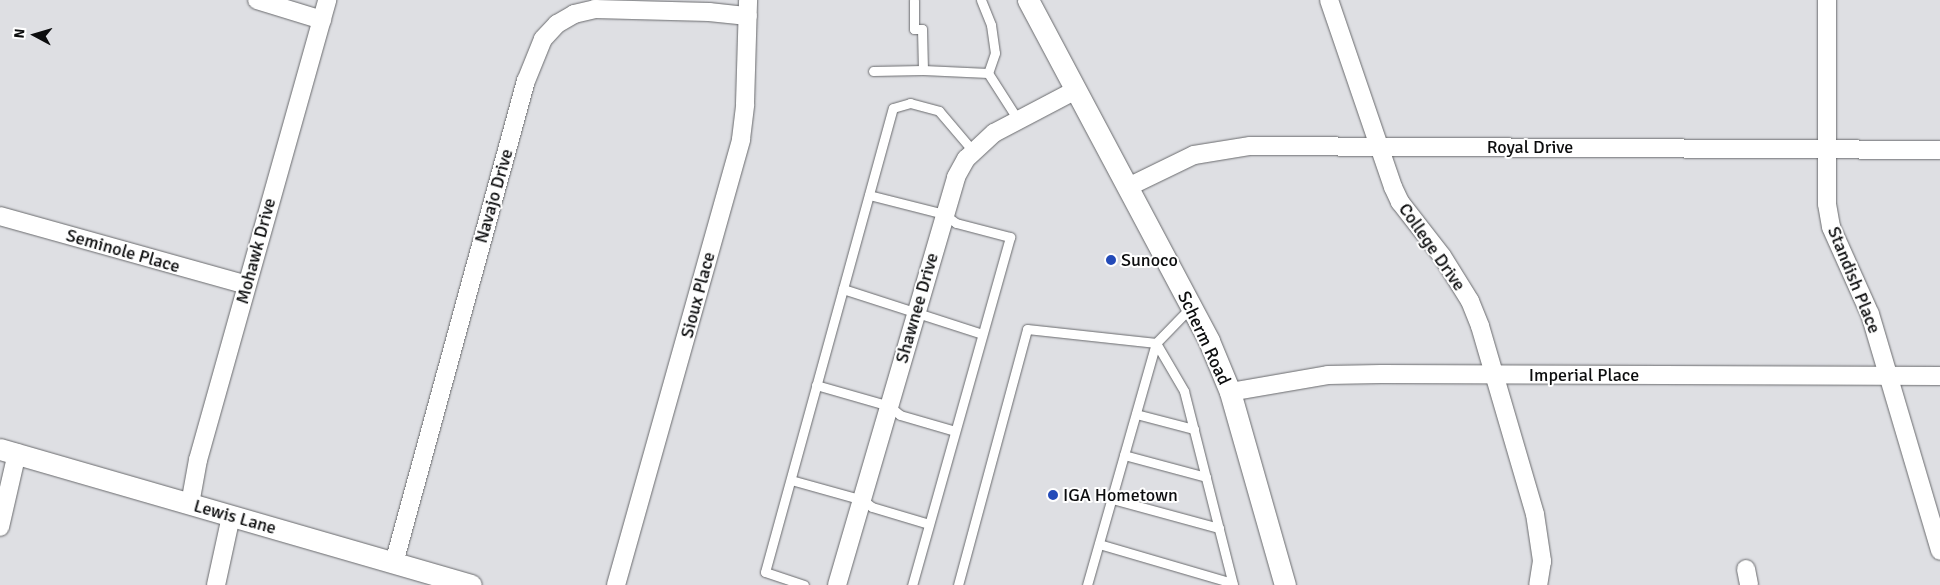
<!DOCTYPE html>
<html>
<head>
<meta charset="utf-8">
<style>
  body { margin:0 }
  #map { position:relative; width:1940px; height:585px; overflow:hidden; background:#dedfe3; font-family:Signika,sans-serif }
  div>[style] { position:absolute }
  .roads { filter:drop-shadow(0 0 1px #696a6d) drop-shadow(0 0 1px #696a6d) }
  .service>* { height:9px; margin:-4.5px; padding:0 4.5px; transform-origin:4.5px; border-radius:4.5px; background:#fff }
  .minor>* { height:18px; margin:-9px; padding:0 9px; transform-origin:9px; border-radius:9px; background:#fff }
  .tertiary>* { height:21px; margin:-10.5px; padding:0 10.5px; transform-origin:10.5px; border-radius:10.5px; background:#fff }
  .dots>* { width:14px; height:14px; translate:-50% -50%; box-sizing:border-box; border:2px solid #fff; border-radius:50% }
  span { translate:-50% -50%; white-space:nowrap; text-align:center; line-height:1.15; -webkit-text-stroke:4px #fff; paint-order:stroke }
  .street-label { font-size:18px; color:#0c0d0e }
  .poi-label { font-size:18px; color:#0c0d0e }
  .left { translate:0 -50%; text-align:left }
  .north { position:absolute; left:10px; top:10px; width:50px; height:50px; -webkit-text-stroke:4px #fff; paint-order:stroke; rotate:276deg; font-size:14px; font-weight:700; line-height:20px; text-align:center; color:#0c0d0e }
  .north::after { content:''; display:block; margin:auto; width:18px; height:22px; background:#0c0d0e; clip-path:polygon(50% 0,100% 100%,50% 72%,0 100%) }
</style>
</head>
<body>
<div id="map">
  <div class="roads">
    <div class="service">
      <div style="left:914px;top:0;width:29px;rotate:90deg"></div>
      <div style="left:914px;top:29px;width:8px"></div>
      <div style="left:922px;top:29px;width:41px;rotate:88.6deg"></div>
      <div style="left:923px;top:70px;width:65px;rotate:2.6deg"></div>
      <div style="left:988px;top:73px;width:56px;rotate:57.4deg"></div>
      <div style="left:981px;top:0;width:27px;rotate:68deg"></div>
      <div style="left:991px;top:25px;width:28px;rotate:82deg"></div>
      <div style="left:995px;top:53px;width:21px;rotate:109deg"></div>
      <div style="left:873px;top:71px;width:50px;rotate:-1.1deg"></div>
      <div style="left:869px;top:195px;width:77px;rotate:14.2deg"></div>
      <div style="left:944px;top:214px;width:15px;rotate:37deg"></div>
      <div style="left:956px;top:223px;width:56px;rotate:14.5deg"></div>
      <div style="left:1010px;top:237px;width:362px;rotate:105.7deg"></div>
      <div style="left:843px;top:289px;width:146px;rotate:17.9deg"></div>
      <div style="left:816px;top:385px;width:76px;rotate:16deg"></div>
      <div style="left:889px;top:406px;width:14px;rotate:39deg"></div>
      <div style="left:900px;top:415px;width:57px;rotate:16.2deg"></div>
      <div style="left:1136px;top:414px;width:60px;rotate:14.5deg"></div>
      <div style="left:1124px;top:455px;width:85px;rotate:15deg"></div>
      <div style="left:791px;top:480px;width:75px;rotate:15.5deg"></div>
      <div style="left:863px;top:500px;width:11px;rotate:38deg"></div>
      <div style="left:872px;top:507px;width:59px;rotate:16.6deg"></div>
      <div style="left:1112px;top:499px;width:111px;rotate:15.2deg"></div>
      <div style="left:1099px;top:544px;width:139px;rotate:16.3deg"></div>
      <div style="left:804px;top:585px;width:41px;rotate:-161.6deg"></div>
      <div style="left:765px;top:572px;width:481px;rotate:-74.6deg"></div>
      <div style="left:893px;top:108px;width:18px;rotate:-16deg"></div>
      <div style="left:910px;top:103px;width:30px;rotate:15deg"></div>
      <div style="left:939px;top:111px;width:52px;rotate:49.6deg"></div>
      <div style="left:958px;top:585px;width:265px;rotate:-74.9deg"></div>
      <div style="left:1027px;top:329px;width:130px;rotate:6.2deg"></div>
      <div style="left:1156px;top:343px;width:56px;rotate:59.7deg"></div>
      <div style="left:1184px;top:391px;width:200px;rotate:75.8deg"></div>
      <div style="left:1087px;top:585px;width:252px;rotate:-74.1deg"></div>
      <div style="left:1156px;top:343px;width:50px;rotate:-45.8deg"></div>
    </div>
    <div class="minor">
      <div style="left:257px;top:0;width:68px;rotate:17.1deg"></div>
      <div style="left:1329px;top:0;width:198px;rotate:71.1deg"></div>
      <div style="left:1393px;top:187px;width:17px;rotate:65deg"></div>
      <div style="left:1400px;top:202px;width:68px;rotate:52.1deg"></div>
      <div style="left:1442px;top:256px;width:53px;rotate:58.1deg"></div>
      <div style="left:1470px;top:301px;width:27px;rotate:68deg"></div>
      <div style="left:1480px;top:326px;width:196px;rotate:73.7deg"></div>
      <div style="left:1535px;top:514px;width:48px;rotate:81.5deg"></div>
      <div style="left:1542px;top:561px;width:24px;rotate:99deg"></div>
      <div style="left:1827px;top:0;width:204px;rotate:90deg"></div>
      <div style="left:1827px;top:204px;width:23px;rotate:80deg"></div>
      <div style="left:1831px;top:227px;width:95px;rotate:65.9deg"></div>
      <div style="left:1870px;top:314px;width:247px;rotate:73.5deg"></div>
      <div style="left:1128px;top:187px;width:73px;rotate:-25.9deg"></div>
      <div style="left:1194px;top:155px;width:57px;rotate:-9.1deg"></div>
      <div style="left:1250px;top:146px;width:690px;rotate:0.33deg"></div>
      <div style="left:0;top:216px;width:256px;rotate:15.6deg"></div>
      <div style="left:1230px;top:392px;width:99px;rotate:-9.8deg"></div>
      <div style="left:1328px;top:375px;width:53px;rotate:-1.1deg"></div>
      <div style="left:1381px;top:374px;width:559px;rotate:0.2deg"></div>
      <div style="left:190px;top:504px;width:45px;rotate:-79.7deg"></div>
      <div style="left:198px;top:460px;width:478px;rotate:-74.3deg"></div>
      <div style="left:0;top:527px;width:76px;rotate:-77.1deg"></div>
      <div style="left:394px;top:563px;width:500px;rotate:-74.7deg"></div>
      <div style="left:526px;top:81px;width:45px;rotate:-68deg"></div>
      <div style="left:543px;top:39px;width:21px;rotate:-47deg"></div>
      <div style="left:557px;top:24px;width:20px;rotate:-30deg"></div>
      <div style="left:574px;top:14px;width:22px;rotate:-13deg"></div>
      <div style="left:595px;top:9px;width:114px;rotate:1.5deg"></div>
      <div style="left:709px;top:12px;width:39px;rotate:6deg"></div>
      <div style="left:1746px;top:569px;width:16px;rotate:79deg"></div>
      <div style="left:216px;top:585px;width:71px;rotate:-77.7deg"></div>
      <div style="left:616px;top:585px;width:463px;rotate:-74.3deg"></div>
      <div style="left:741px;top:139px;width:35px;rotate:-83deg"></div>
      <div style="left:745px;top:104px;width:104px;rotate:-88.3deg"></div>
      <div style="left:837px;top:585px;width:425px;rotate:-73.7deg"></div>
      <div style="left:956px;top:177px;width:21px;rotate:-61deg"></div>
      <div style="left:966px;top:159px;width:38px;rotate:-43deg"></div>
      <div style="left:994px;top:133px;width:93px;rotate:-27.7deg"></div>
    </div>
    <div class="tertiary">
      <div style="left:1028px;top:0;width:386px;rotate:62deg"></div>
      <div style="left:1209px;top:341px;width:55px;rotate:67.6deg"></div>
      <div style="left:1230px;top:392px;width:201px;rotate:74.1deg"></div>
      <div style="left:0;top:449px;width:490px;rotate:16.1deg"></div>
    </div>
  </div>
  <div class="dots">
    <div style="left:1111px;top:260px;background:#234ab8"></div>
    <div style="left:1053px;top:495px;background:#234ab8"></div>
  </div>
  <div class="street-label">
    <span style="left:1530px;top:147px">Royal Drive</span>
    <span style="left:494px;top:196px;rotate:-74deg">Navajo Drive</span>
    <span style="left:1432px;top:247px;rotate:55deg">College Drive</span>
    <span style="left:123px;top:251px;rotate:16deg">Seminole Place</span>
    <span style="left:256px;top:251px;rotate:-75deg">Mohawk Drive</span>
    <span style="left:1854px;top:280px;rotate:68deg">Standish Place</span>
    <span style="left:698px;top:295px;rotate:-75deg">Sioux Place</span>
    <span style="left:917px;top:308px;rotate:-74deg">Shawnee Drive</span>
    <span style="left:1204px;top:338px;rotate:65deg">Scherm Road</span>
    <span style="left:1584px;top:375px">Imperial Place</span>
    <span style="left:235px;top:517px;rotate:16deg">Lewis Lane</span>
  </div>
  <div class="poi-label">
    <span class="left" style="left:1121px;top:260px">Sunoco</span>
    <span class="left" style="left:1063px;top:495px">IGA Hometown</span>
  </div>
  <div class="north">N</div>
</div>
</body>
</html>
